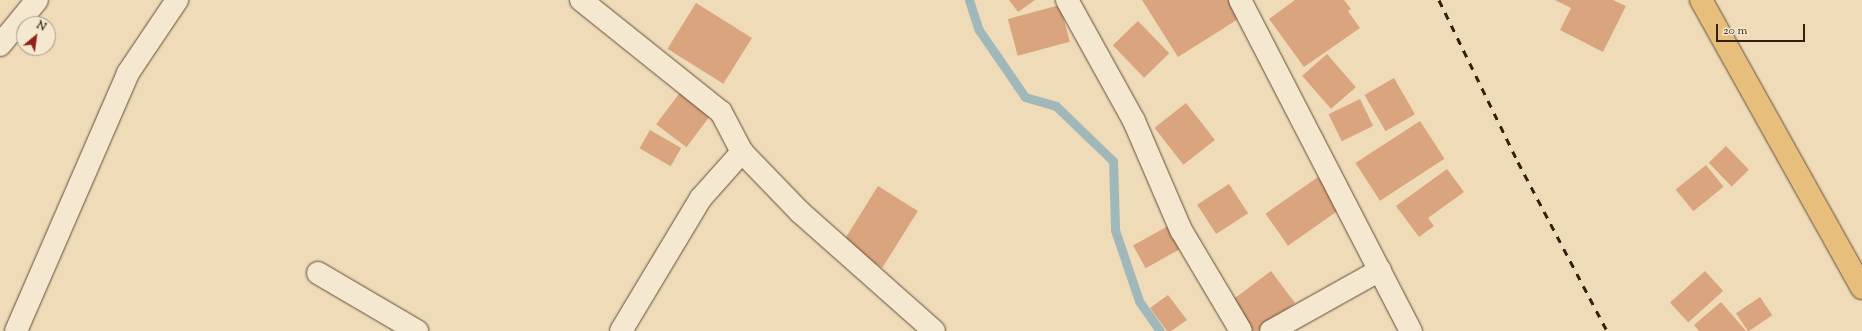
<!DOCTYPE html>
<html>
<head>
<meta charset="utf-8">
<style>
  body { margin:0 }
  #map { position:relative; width:1862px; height:331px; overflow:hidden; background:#efdbb7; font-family:"Sorts Mill Goudy",serif }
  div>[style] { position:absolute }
  .stream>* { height:9px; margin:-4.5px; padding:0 4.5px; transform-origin:4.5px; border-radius:4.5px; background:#a0b8ba }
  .building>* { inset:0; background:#daa47e; transform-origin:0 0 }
  .roads { filter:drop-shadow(0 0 1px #624e38) drop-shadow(0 0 1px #624e38) }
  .minor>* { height:22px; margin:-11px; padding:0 11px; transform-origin:11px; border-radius:11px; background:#f5e8d0 }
  .highway>* { height:22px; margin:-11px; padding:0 11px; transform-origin:11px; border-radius:11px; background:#e8be7c }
  .rail>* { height:3px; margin-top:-1.5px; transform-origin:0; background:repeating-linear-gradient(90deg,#331f0e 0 7px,transparent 0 14px) }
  span { translate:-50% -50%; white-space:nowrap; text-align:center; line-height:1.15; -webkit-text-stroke:3px #f5e8d0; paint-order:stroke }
  .north { position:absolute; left:16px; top:16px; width:40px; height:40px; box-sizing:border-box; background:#f5e8d0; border:1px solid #a79882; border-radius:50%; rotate:29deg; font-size:11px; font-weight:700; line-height:16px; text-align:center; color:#331f0e }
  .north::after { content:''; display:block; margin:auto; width:14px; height:18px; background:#8f2418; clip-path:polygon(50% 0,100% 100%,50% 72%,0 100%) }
  .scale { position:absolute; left:1716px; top:24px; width:89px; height:18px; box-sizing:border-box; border:2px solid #331f0e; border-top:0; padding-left:5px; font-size:12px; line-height:14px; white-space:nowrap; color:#331f0e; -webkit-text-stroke:3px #f5e8d0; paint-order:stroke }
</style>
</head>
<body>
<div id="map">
  <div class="stream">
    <div style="left:969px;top:0;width:32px;rotate:72deg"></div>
    <div style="left:979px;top:30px;width:81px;rotate:55.5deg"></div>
    <div style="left:1025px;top:97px;width:32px;rotate:16deg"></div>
    <div style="left:1056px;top:106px;width:79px;rotate:44deg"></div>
    <div style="left:1113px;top:161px;width:69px;rotate:88.3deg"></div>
    <div style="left:1115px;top:230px;width:75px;rotate:71.3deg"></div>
    <div style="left:1139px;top:301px;width:37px;rotate:55deg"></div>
  </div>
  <div class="building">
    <div style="clip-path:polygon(1009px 0,1035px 0,1018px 12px)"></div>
    <div style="clip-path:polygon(1142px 0,1233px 0,1243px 16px,1178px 57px)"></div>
    <div style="clip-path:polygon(1295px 0,1344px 0,1351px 9px,1348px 11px,1360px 28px,1304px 67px,1269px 19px)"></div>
    <div style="clip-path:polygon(1555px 0,1613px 0,1626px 6px,1603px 52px,1560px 30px,1571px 8px)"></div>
    <div style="left:696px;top:3px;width:66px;height:54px;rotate:32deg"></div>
    <div style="left:1060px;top:5px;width:38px;height:54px;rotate:75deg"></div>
    <div style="left:1138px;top:21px;width:45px;height:35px;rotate:46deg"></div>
    <div style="left:1327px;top:54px;width:44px;height:33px;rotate:49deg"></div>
    <div style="left:1394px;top:78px;width:42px;height:34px;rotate:60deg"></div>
    <div style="left:682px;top:90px;width:38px;height:43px;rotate:37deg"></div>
    <div style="left:1360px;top:99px;width:30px;height:35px;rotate:64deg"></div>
    <div style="left:1186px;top:103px;width:47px;height:40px;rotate:52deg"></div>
    <div style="left:1420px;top:121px;width:45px;height:77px;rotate:57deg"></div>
    <div style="left:650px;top:130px;width:36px;height:21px;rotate:30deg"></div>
    <div style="left:1726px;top:146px;width:33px;height:24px;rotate:46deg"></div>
    <div style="left:1706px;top:165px;width:28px;height:39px;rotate:51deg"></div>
    <div style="clip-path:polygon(1447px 169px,1464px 192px,1428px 218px,1434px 226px,1419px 237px,1396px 206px)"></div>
    <div style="left:1318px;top:177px;width:39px;height:64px;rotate:55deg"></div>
    <div style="left:1229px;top:184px;width:35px;height:38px;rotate:57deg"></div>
    <div style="left:878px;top:186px;width:47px;height:67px;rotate:32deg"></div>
    <div style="left:1168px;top:226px;width:26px;height:40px;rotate:61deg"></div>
    <div style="clip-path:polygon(1271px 271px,1295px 303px,1258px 331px,1253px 331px,1231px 301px)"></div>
    <div style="left:1705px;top:271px;width:27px;height:47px;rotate:48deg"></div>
    <div style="clip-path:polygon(1168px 295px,1187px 320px,1171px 331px,1167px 331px,1150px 308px)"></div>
    <div style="left:1760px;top:297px;width:22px;height:29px;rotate:56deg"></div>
    <div style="clip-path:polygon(1721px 302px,1746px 331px,1699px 331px,1694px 325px)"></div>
  </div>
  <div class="roads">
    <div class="minor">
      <div style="left:581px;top:0;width:179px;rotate:38.7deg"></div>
      <div style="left:721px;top:112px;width:45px;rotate:62.3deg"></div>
      <div style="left:742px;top:152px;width:83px;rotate:46deg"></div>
      <div style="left:800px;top:212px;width:179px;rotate:41.6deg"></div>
      <div style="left:1067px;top:0;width:138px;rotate:61deg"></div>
      <div style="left:1134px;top:121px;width:119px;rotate:66.7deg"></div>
      <div style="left:1181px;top:230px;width:117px;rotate:59.3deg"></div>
      <div style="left:1240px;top:0;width:373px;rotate:62.7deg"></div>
      <div style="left:0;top:45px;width:58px;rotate:-50.6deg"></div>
      <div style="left:318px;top:273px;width:115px;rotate:30.4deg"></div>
      <div style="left:16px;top:331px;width:281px;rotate:-66.5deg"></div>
      <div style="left:128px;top:73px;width:88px;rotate:-56.1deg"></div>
      <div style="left:621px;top:331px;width:155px;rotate:-59deg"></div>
      <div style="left:701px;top:198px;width:62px;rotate:-48.3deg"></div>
      <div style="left:1271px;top:331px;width:125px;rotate:-29.2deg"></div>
    </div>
    <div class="highway">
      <div style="left:1701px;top:0;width:330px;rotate:60.8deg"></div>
    </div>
  </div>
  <div class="rail">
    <div style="left:1439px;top:0;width:180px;rotate:64deg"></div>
    <div style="left:1518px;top:162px;width:191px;rotate:62.2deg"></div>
  </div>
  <div class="north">N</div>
  <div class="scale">20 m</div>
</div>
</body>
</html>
